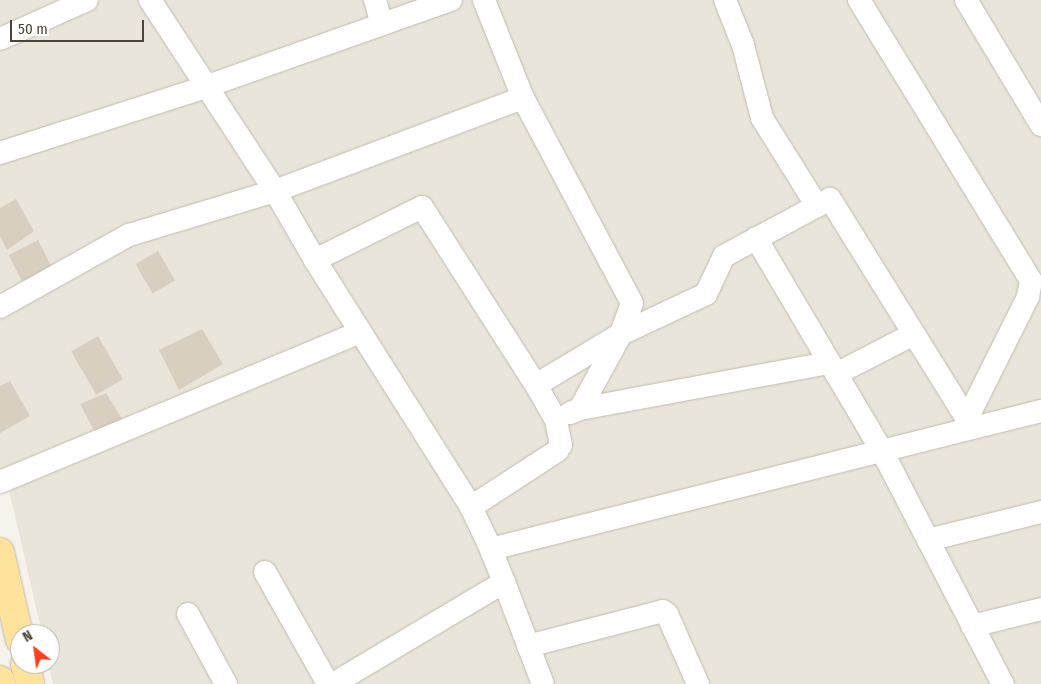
<!DOCTYPE html>
<html>
<head>
<meta charset="utf-8">
<style>
  body { margin:0 }
  #map { position:relative; width:1041px; height:684px; overflow:hidden; background:#f6f3ec; font-family:"Fira Sans Condensed",sans-serif }
  div>[style] { position:absolute }
  .residential>* { inset:0; background:#eae5da }
  .building>* { inset:0; background:#d8cfc1; transform-origin:0 0 }
  .roads { filter:drop-shadow(0 0 1px #c2bbae) drop-shadow(0 0 1px #c2bbae) }
  .minor>* { height:22px; margin:-11px; padding:0 11px; transform-origin:11px; border-radius:11px; background:#fff }
  .major>* { height:28px; margin:-14px; padding:0 14px; transform-origin:14px; border-radius:14px; background:#ffe39c }
  span { translate:-50% -50%; white-space:nowrap; text-align:center; line-height:1.15; -webkit-text-stroke:4px #fff; paint-order:stroke }
  .north { position:absolute; left:10px; top:624px; width:50px; height:50px; box-sizing:border-box; background:#fff; border:1px solid #b7b4b0; border-radius:50%; rotate:330deg; font-size:14px; font-weight:700; line-height:20px; text-align:center; color:#4b4439 }
  .north::after { content:''; display:block; margin:auto; width:18px; height:22px; background:#fc3f1d; clip-path:polygon(50% 0,100% 100%,50% 72%,0 100%) }
  .scale { position:absolute; left:10px; top:20px; width:134px; height:22px; box-sizing:border-box; border:2px solid #4b4439; border-top:0; padding-left:6px; font-size:15px; line-height:18px; white-space:nowrap; color:#4b4439; -webkit-text-stroke:4px #fff; paint-order:stroke }
</style>
</head>
<body>
<div id="map">
  <div class="residential">
    <div style="clip-path:polygon(0 0,1041px 0,1041px 684px,53px 684px,48px 664px,50px 634px,42px 634px,8px 485px,0 471px)"></div>
  </div>
  <div class="building">
    <div style="clip-path:polygon(16px 199px,34px 231px,7px 250px,0 236px,0 208px)"></div>
    <div style="left:38px;top:240px;width:33px;height:33px;rotate:63deg"></div>
    <div style="left:158px;top:251px;width:34px;height:26px;rotate:60deg"></div>
    <div style="clip-path:polygon(202px 329px,223px 364px,179px 390px,159px 350px)"></div>
    <div style="left:98px;top:336px;width:50px;height:31px;rotate:60deg"></div>
    <div style="clip-path:polygon(10px 381px,30px 416px,0 433px,0 386px)"></div>
    <div style="clip-path:polygon(106px 393px,125px 424px,97px 436px,80px 404px)"></div>
  </div>
  <div class="roads">
    <div class="minor">
      <div style="left:150px;top:0;width:228px;rotate:56.8deg"></div>
      <div style="left:275px;top:191px;width:80px;rotate:59.9deg"></div>
      <div style="left:315px;top:260px;width:292px;rotate:57.7deg"></div>
      <div style="left:471px;top:507px;width:47px;rotate:64.5deg"></div>
      <div style="left:491px;top:549px;width:567px;rotate:-14.09deg"></div>
      <div style="left:375px;top:0;width:25px;rotate:74deg"></div>
      <div style="left:484px;top:0;width:105px;rotate:68.3deg"></div>
      <div style="left:523px;top:98px;width:232px;rotate:62deg"></div>
      <div style="left:632px;top:303px;width:33px;rotate:110deg"></div>
      <div style="left:621px;top:334px;width:85px;rotate:118.7deg"></div>
      <div style="left:725px;top:0;width:48px;rotate:68.2deg"></div>
      <div style="left:743px;top:45px;width:75px;rotate:75.4deg"></div>
      <div style="left:762px;top:118px;width:104px;rotate:58deg"></div>
      <div style="left:859px;top:0;width:329px;rotate:58.5deg"></div>
      <div style="left:1031px;top:281px;width:16px;rotate:101deg"></div>
      <div style="left:1028px;top:297px;width:136px;rotate:116.6deg"></div>
      <div style="left:966px;top:0;width:146px;rotate:59deg"></div>
      <div style="left:0;top:39px;width:95px;rotate:-24.1deg"></div>
      <div style="left:0;top:153px;width:215px;rotate:-17.8deg"></div>
      <div style="left:205px;top:87px;width:261px;rotate:-19.5deg"></div>
      <div style="left:756px;top:238px;width:247px;rotate:59.4deg"></div>
      <div style="left:882px;top:451px;width:263px;rotate:62.6deg"></div>
      <div style="left:315px;top:260px;width:119px;rotate:-26.4deg"></div>
      <div style="left:422px;top:207px;width:211px;rotate:57.4deg"></div>
      <div style="left:536px;top:385px;width:40px;rotate:60.3deg"></div>
      <div style="left:556px;top:420px;width:25px;rotate:79deg"></div>
      <div style="left:561px;top:445px;width:7px;rotate:124deg"></div>
      <div style="left:557px;top:451px;width:103px;rotate:146.9deg"></div>
      <div style="left:0;top:307px;width:148px;rotate:-29.2deg"></div>
      <div style="left:129px;top:235px;width:152px;rotate:-16.8deg"></div>
      <div style="left:275px;top:191px;width:265px;rotate:-20.6deg"></div>
      <div style="left:836px;top:374px;width:85px;rotate:-27.2deg"></div>
      <div style="left:536px;top:385px;width:99px;rotate:-31deg"></div>
      <div style="left:621px;top:334px;width:94px;rotate:-25.2deg"></div>
      <div style="left:706px;top:294px;width:42px;rotate:-64.7deg"></div>
      <div style="left:724px;top:256px;width:120px;rotate:-28.3deg"></div>
      <div style="left:830px;top:199px;width:269px;rotate:58.1deg"></div>
      <div style="left:570px;top:413px;width:11px;rotate:-22deg"></div>
      <div style="left:580px;top:409px;width:253px;rotate:-10.5deg"></div>
      <div style="left:0;top:482px;width:390px;rotate:-22.6deg"></div>
      <div style="left:928px;top:540px;width:116px;rotate:-13.9deg"></div>
      <div style="left:265px;top:572px;width:129px;rotate:60.6deg"></div>
      <div style="left:504px;top:582px;width:109px;rotate:69.1deg"></div>
      <div style="left:188px;top:614px;width:80px;rotate:61.5deg"></div>
      <div style="left:972px;top:626px;width:71px;rotate:-13.8deg"></div>
      <div style="left:528px;top:646px;width:139px;rotate:-14.5deg"></div>
      <div style="left:663px;top:611px;width:5px;rotate:37deg"></div>
      <div style="left:667px;top:614px;width:77px;rotate:66.1deg"></div>
      <div style="left:333px;top:684px;width:199px;rotate:-30.8deg"></div>
      <div style="left:504px;top:582px;width:35px;rotate:-112deg"></div>
    </div>
    <div class="major">
      <div style="left:0;top:552px;width:90px;rotate:77.2deg"></div>
      <div style="left:25px;top:664px;width:21px;rotate:76deg"></div>
      <div style="left:0;top:680px;width:4px;rotate:76deg"></div>
    </div>
  </div>
  <div class="north">N</div>
  <div class="scale">50 m</div>
</div>
</body>
</html>
